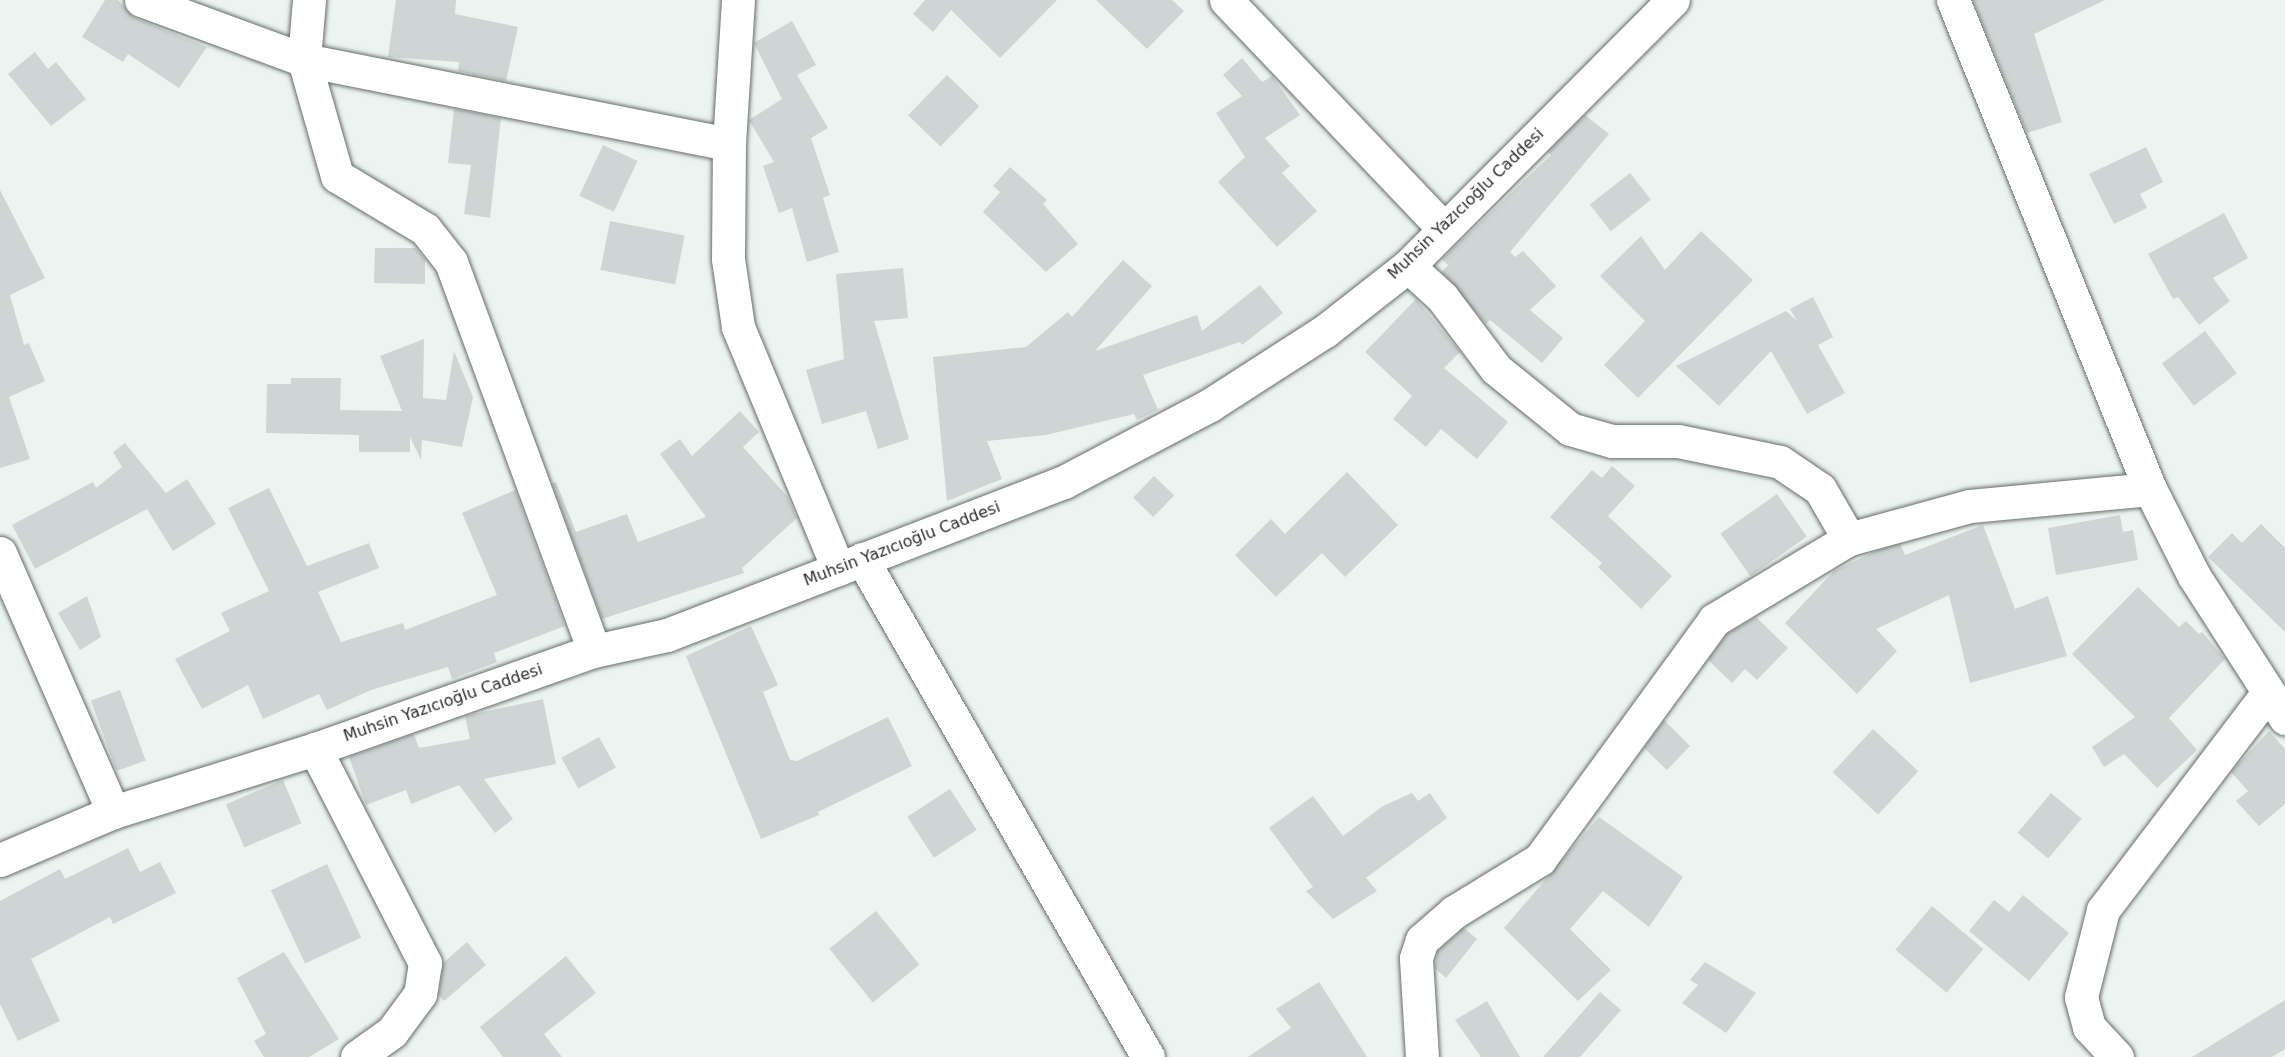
<!DOCTYPE html>
<html>
<head>
<meta charset="utf-8">
<style>
  body { margin:0 }
  #map { position:relative; width:2285px; height:1057px; overflow:hidden; background:#ecf4f2; font-family:"DejaVu Sans",sans-serif }
  div>[style] { position:absolute }
  .building>* { inset:0; background:#ced5d4; transform-origin:0 0 }
  .roads { filter:drop-shadow(0 0 2px #666d6c) drop-shadow(0 0 2px #666d6c) }
  .minor>* { height:33px; margin:-16.5px; padding:0 16.5px; transform-origin:16.5px; border-radius:16.5px; background:#fff }
  span { translate:-50% -50%; white-space:nowrap; text-align:center; line-height:1.15; -webkit-text-stroke:4.5px #fff; paint-order:stroke }
  .street-label { font-size:16px; color:#2a2d2c }
</style>
</head>
<body>
<div id="map">
  <div class="building">
    <div style="clip-path:polygon(105px 0,118px 0,135px 18px,207px 47px,179px 88px,128px 54px,123px 62px,82px 37px)"></div>
    <div style="clip-path:polygon(396px 0,456px 0,455px 14px,518px 27px,506px 81px,458px 71px,459px 62px,388px 57px)"></div>
    <div style="clip-path:polygon(925px 0,1057px 0,1000px 58px,951px 10px,933px 32px,913px 14px)"></div>
    <div style="clip-path:polygon(1096px 0,1172px 0,1184px 11px,1147px 49px)"></div>
    <div style="clip-path:polygon(1973px 0,2105px 0,2034px 34px,2062px 122px,2027px 133px)"></div>
    <div style="clip-path:polygon(792px 21px,816px 65px,797px 75px,828px 128px,811px 138px,830px 195px,823px 198px,839px 252px,807px 262px,792px 208px,779px 213px,763px 166px,774px 162px,749px 120px,782px 99px,754px 43px)"></div>
    <div style="clip-path:polygon(35px 52px,48px 69px,56px 62px,86px 99px,51px 126px,8px 74px)"></div>
    <div style="clip-path:polygon(1242px 58px,1262px 82px,1272px 76px,1300px 115px,1265px 138px,1290px 166px,1282px 173px,1317px 211px,1277px 247px,1218px 182px,1245px 157px,1216px 113px,1242px 96px,1223px 75px)"></div>
    <div style="left:947px;top:75px;width:45px;height:56px;rotate:44deg"></div>
    <div style="clip-path:polygon(454px 109px,501px 118px,490px 218px,464px 214px,471px 165px,448px 163px)"></div>
    <div style="clip-path:polygon(1585px 115px,1609px 134px,1510px 252px,1515px 257px,1523px 251px,1556px 286px,1530px 310px,1563px 338px,1542px 363px,1490px 320px,1486px 324px,1442px 272px,1448px 265px,1442px 259px,1551px 155px,1548px 152px)"></div>
    <div style="left:603px;top:145px;width:38px;height:56px;rotate:25deg"></div>
    <div style="clip-path:polygon(2146px 147px,2163px 182px,2140px 194px,2147px 208px,2114px 224px,2089px 174px)"></div>
    <div style="clip-path:polygon(1010px 167px,1047px 200px,1043px 204px,1078px 244px,1046px 272px,983px 212px,1000px 192px,993px 186px)"></div>
    <div style="left:1630px;top:173px;width:34px;height:51px;rotate:52deg"></div>
    <div style="clip-path:polygon(0 190px,45px 278px,10px 295px,24px 345px,29px 343px,45px 381px,9px 397px,30px 459px,0 468px)"></div>
    <div style="clip-path:polygon(2224px 213px,2248px 258px,2213px 278px,2230px 301px,2199px 325px,2178px 297px,2173px 299px,2148px 254px)"></div>
    <div style="left:610px;top:221px;width:76px;height:50px;rotate:11deg"></div>
    <div style="clip-path:polygon(1701px 231px,1753px 280px,1638px 398px,1604px 365px,1645px 321px,1600px 276px,1641px 236px,1665px 270px)"></div>
    <div style="clip-path:polygon(375px 248px,416px 248px,425px 260px,425px 284px,374px 283px)"></div>
    <div style="clip-path:polygon(1123px 260px,1152px 286px,1095px 351px,1197px 315px,1202px 331px,1260px 285px,1283px 313px,1242px 345px,1240px 342px,1143px 375px,1158px 410px,1137px 420px,1134px 414px,1046px 435px,987px 441px,1002px 479px,947px 501px,933px 357px,1026px 347px,1068px 312px,1072px 317px)"></div>
    <div style="clip-path:polygon(903px 268px,908px 318px,874px 321px,909px 439px,878px 449px,866px 411px,822px 424px,806px 370px,844px 359px,836px 274px)"></div>
    <div style="clip-path:polygon(1813px 297px,1833px 337px,1818px 345px,1845px 393px,1807px 414px,1771px 351px,1719px 406px,1676px 366px,1786px 311px,1797px 321px,1790px 309px)"></div>
    <div style="clip-path:polygon(1416px 299px,1460px 352px,1444px 368px,1508px 422px,1477px 459px,1441px 429px,1426px 447px,1393px 419px,1412px 396px,1365px 352px)"></div>
    <div style="left:2205px;top:331px;width:53px;height:54px;rotate:53deg"></div>
    <div style="clip-path:polygon(424px 339px,423px 398px,446px 400px,454px 351px,473px 397px,462px 447px,422px 440px,421px 460px,410px 437px,410px 452px,359px 452px,359px 435px,266px 433px,267px 384px,291px 384px,291px 378px,341px 378px,340px 410px,402px 411px,380px 356px)"></div>
    <div style="clip-path:polygon(740px 411px,759px 432px,743px 447px,787px 496px,797px 518px,742px 568px,744px 573px,602px 619px,552px 483px,556px 482px,576px 532px,627px 514px,638px 542px,706px 517px,660px 454px,680px 439px,692px 456px)"></div>
    <div style="clip-path:polygon(125px 443px,166px 493px,187px 479px,216px 524px,173px 551px,147px 509px,35px 569px,12px 525px,93px 482px,96px 488px,122px 467px,113px 452px)"></div>
    <div style="clip-path:polygon(1612px 466px,1635px 486px,1608px 516px,1672px 576px,1641px 609px,1598px 567px,1602px 563px,1550px 517px,1592px 470px,1602px 478px)"></div>
    <div style="clip-path:polygon(1347px 472px,1398px 525px,1345px 577px,1322px 553px,1276px 597px,1235px 555px,1271px 519px,1285px 534px)"></div>
    <div style="left:1154px;top:476px;width:28px;height:30px;rotate:44deg"></div>
    <div style="clip-path:polygon(269px 488px,307px 566px,369px 543px,379px 568px,318px 592px,341px 642px,403px 623px,405px 630px,497px 595px,462px 513px,515px 490px,565px 626px,494px 653px,497px 662px,452px 679px,448px 667px,371px 690px,327px 710px,319px 694px,263px 719px,248px 685px,202px 709px,175px 659px,230px 631px,221px 613px,269px 591px,228px 508px)"></div>
    <div style="left:1777px;top:494px;width:52px;height:69px;rotate:55deg"></div>
    <div style="clip-path:polygon(2120px 515px,2123px 532px,2133px 530px,2138px 560px,2056px 575px,2048px 528px)"></div>
    <div style="clip-path:polygon(2261px 524px,2285px 548px,2285px 632px,2208px 557px,2232px 533px,2242px 543px)"></div>
    <div style="clip-path:polygon(1983px 525px,2015px 609px,2048px 596px,2067px 656px,1970px 683px,1949px 595px,1876px 629px,1897px 651px,1857px 694px,1785px 623px,1834px 571px,1876px 551px,1900px 544px,1905px 555px)"></div>
    <div style="clip-path:polygon(2138px 587px,2179px 627px,2186px 621px,2199px 634px,2202px 632px,2225px 659px,2169px 718px,2197px 750px,2157px 788px,2124px 754px,2104px 767px,2092px 747px,2135px 717px,2072px 654px)"></div>
    <div style="clip-path:polygon(87px 596px,101px 637px,80px 650px,58px 613px)"></div>
    <div style="clip-path:polygon(1756px 617px,1788px 648px,1757px 680px,1745px 669px,1732px 683px,1708px 660px,1727px 634px)"></div>
    <div style="clip-path:polygon(751px 626px,778px 685px,763px 692px,790px 760px,797px 761px,888px 717px,912px 766px,818px 812px,819px 815px,761px 839px,686px 656px)"></div>
    <div style="left:120px;top:690px;width:75px;height:31px;rotate:70deg"></div>
    <div style="clip-path:polygon(543px 699px,556px 764px,484px 779px,513px 819px,495px 833px,459px 785px,411px 804px,406px 790px,366px 805px,349px 757px,414px 734px,419px 748px,470px 739px,465px 716px)"></div>
    <div style="clip-path:polygon(1664px 720px,1690px 746px,1667px 770px,1644px 748px)"></div>
    <div style="left:1873px;top:729px;width:62px;height:59px;rotate:43deg"></div>
    <div style="clip-path:polygon(2269px 731px,2285px 749px,2285px 804px,2259px 826px,2236px 801px,2248px 791px,2231px 772px)"></div>
    <div style="left:599px;top:737px;width:35px;height:43px;rotate:61deg"></div>
    <div style="left:283px;top:780px;width:47px;height:62px;rotate:67deg"></div>
    <div style="left:950px;top:789px;width:49px;height:51px;rotate:57deg"></div>
    <div style="clip-path:polygon(1412px 793px,1418px 801px,1430px 793px,1447px 818px,1366px 878px,1377px 891px,1333px 919px,1306px 891px,1313px 887px,1269px 828px,1313px 796px,1343px 836px,1383px 806px)"></div>
    <div style="left:2051px;top:793px;width:40px;height:52px;rotate:40deg"></div>
    <div style="clip-path:polygon(1599px 817px,1683px 877px,1649px 927px,1603px 891px,1570px 929px,1611px 970px,1578px 1001px,1504px 928px)"></div>
    <div style="clip-path:polygon(128px 848px,140px 872px,160px 862px,176px 893px,113px 924px,110px 917px,31px 959px,60px 1021px,18px 1041px,0 1004px,0 901px,60px 869px,65px 879px)"></div>
    <div style="left:327px;top:864px;width:81px;height:62px;rotate:65deg"></div>
    <div style="clip-path:polygon(2023px 895px,2069px 933px,2029px 981px,1969px 931px,1994px 900px,2009px 912px)"></div>
    <div style="left:1932px;top:906px;width:67px;height:57px;rotate:40deg"></div>
    <div style="left:876px;top:911px;width:69px;height:60px;rotate:51deg"></div>
    <div style="clip-path:polygon(1464px 928px,1477px 939px,1446px 978px,1435px 968px,1438px 951px)"></div>
    <div style="clip-path:polygon(467px 942px,486px 965px,444px 1001px,439px 995px,443px 963px)"></div>
    <div style="clip-path:polygon(284px 952px,339px 1039px,309px 1057px,264px 1057px,254px 1041px,266px 1034px,237px 978px)"></div>
    <div style="clip-path:polygon(566px 956px,596px 993px,544px 1034px,562px 1057px,503px 1057px,480px 1027px)"></div>
    <div style="clip-path:polygon(1705px 962px,1756px 993px,1726px 1033px,1682px 1003px,1698px 985px,1690px 980px)"></div>
    <div style="clip-path:polygon(1319px 982px,1367px 1057px,1248px 1057px,1291px 1028px,1276px 1009px)"></div>
    <div style="clip-path:polygon(1600px 992px,1621px 1010px,1580px 1057px,1543px 1057px)"></div>
    <div style="clip-path:polygon(2285px 1000px,2285px 1049px,2272px 1057px,2192px 1057px)"></div>
    <div style="clip-path:polygon(1487px 1001px,1520px 1057px,1481px 1057px,1455px 1020px)"></div>
  </div>
  <div class="roads">
    <div class="minor">
      <div style="left:141px;top:0;width:174px;rotate:20.2deg"></div>
      <div style="left:304px;top:60px;width:433px;rotate:11.2deg"></div>
      <div style="left:309px;top:0;width:60px;rotate:94.8deg"></div>
      <div style="left:304px;top:60px;width:121px;rotate:74.1deg"></div>
      <div style="left:337px;top:176px;width:103px;rotate:31.1deg"></div>
      <div style="left:425px;top:229px;width:42px;rotate:51.8deg"></div>
      <div style="left:451px;top:262px;width:414px;rotate:69.8deg"></div>
      <div style="left:738px;top:0;width:144px;rotate:93.6deg"></div>
      <div style="left:729px;top:144px;width:115px;rotate:90.5deg"></div>
      <div style="left:728px;top:259px;width:69px;rotate:81.6deg"></div>
      <div style="left:738px;top:327px;width:262px;rotate:67.5deg"></div>
      <div style="left:1226px;top:0;width:315px;rotate:46.4deg"></div>
      <div style="left:1953px;top:0;width:527px;rotate:68.06deg"></div>
      <div style="left:2150px;top:489px;width:97px;rotate:63.2deg"></div>
      <div style="left:2194px;top:576px;width:169px;rotate:57.3deg"></div>
      <div style="left:1408px;top:266px;width:46px;rotate:42.4deg"></div>
      <div style="left:1442px;top:297px;width:90px;rotate:53.1deg"></div>
      <div style="left:1496px;top:369px;width:95px;rotate:39deg"></div>
      <div style="left:1570px;top:429px;width:44px;rotate:15.9deg"></div>
      <div style="left:1612px;top:441px;width:66px"></div>
      <div style="left:1678px;top:441px;width:104px;rotate:11.6deg"></div>
      <div style="left:1780px;top:462px;width:48px;rotate:34deg"></div>
      <div style="left:1820px;top:489px;width:58px;rotate:59.9deg"></div>
      <div style="left:0;top:553px;width:283px;rotate:66.4deg"></div>
      <div style="left:862px;top:559px;width:574px;rotate:60.13deg"></div>
      <div style="left:315px;top:749px;width:241px;rotate:62.8deg"></div>
      <div style="left:425px;top:963px;width:31px;rotate:99deg"></div>
      <div style="left:420px;top:994px;width:47px;rotate:126.4deg"></div>
      <div style="left:392px;top:1032px;width:43px;rotate:144.5deg"></div>
      <div style="left:0;top:860px;width:123px;rotate:-23deg"></div>
      <div style="left:113px;top:812px;width:212px;rotate:-17.3deg"></div>
      <div style="left:315px;top:749px;width:296px;rotate:-19.4deg"></div>
      <div style="left:594px;top:651px;width:75px;rotate:-12.4deg"></div>
      <div style="left:667px;top:635px;width:425px;rotate:-21.1deg"></div>
      <div style="left:1064px;top:482px;width:165px;rotate:-27.8deg"></div>
      <div style="left:1210px;top:405px;width:137px;rotate:-32.8deg"></div>
      <div style="left:1325px;top:331px;width:105px;rotate:-38.1deg"></div>
      <div style="left:1408px;top:266px;width:375px;rotate:-45.1deg"></div>
      <div style="left:1422px;top:1057px;width:99px;rotate:-93.5deg"></div>
      <div style="left:1416px;top:958px;width:19px;rotate:-72deg"></div>
      <div style="left:1422px;top:940px;width:43px;rotate:-41.2deg"></div>
      <div style="left:1454px;top:912px;width:101px;rotate:-31.6deg"></div>
      <div style="left:1540px;top:859px;width:296px;rotate:-53.9deg"></div>
      <div style="left:1714px;top:620px;width:157px;rotate:-31deg"></div>
      <div style="left:1849px;top:539px;width:125px;rotate:-15.3deg"></div>
      <div style="left:1970px;top:506px;width:181px;rotate:-5.4deg"></div>
      <div style="left:2117px;top:1057px;width:41px;rotate:-133deg"></div>
      <div style="left:2089px;top:1027px;width:31px;rotate:-105deg"></div>
      <div style="left:2081px;top:997px;width:90px;rotate:-75.8deg"></div>
      <div style="left:2103px;top:910px;width:271px;rotate:-52.8deg"></div>
    </div>
  </div>
  <div class="street-label">
    <span style="left:1466px;top:204px;rotate:-44deg">Muhsin Yazıcıoğlu Caddesi</span>
    <span style="left:902px;top:544px;rotate:-21deg">Muhsin Yazıcıoğlu Caddesi</span>
    <span style="left:443px;top:703px;rotate:-19deg">Muhsin Yazıcıoğlu Caddesi</span>
  </div>
</div>
</body>
</html>
